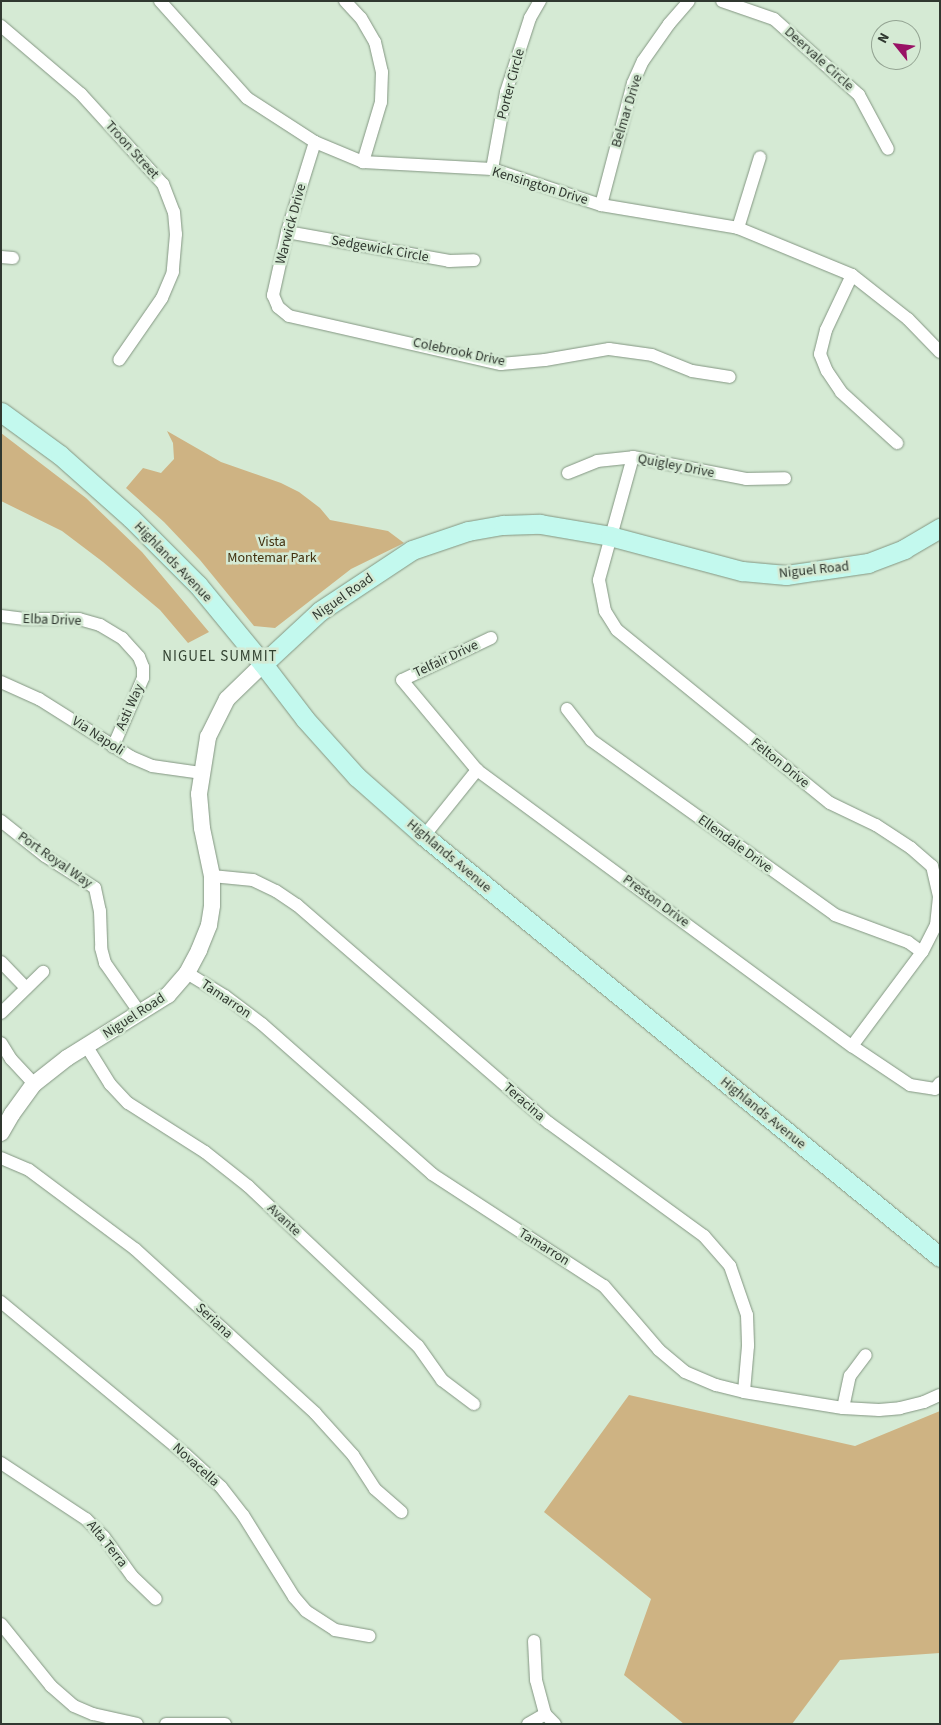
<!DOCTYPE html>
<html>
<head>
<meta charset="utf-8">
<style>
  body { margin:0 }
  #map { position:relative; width:941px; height:1725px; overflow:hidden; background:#d5ead4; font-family:"Source Sans 3",sans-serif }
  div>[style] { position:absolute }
  .green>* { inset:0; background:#ceb383 }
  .roads { filter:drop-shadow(0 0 1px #839682) drop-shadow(0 0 1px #839682) }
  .minor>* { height:12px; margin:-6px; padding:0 6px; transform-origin:6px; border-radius:6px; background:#fff }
  .tertiary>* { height:16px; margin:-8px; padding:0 8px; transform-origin:8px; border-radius:8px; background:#fff }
  .secondary>* { height:19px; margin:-9.5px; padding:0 9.5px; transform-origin:9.5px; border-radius:9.5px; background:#c3f9ee }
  span { translate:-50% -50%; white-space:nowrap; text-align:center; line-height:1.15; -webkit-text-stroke:5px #d5ead4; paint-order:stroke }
  .street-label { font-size:14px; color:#303830 }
  .park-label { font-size:14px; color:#41300f }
  .neighbourhood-label { font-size:15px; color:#324231; letter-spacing:1px }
  .frame { position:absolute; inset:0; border:2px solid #303830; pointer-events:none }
  .north { position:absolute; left:871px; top:20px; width:50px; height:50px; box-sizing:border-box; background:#d5ead4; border:1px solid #93a392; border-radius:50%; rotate:299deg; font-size:14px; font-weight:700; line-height:20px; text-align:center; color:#303830 }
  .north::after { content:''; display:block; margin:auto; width:18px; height:22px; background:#991265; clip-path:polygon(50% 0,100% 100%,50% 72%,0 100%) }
</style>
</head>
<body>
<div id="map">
  <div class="green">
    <div style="clip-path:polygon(167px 431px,221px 462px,281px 483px,299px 492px,320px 508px,330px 520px,388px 531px,404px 543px,351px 569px,275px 628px,254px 626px,200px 560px,164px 522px,126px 488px,143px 468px,161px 473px,174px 459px,173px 443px)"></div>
    <div style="clip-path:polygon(1px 433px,86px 498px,142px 552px,209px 632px,188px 643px,160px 610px,103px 562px,62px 531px,1px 501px)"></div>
    <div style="clip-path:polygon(629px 1395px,855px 1446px,940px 1411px,940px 1653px,840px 1660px,792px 1724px,684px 1724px,624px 1675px,651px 1599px,544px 1512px)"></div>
  </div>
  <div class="roads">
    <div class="minor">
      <div style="left:160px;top:1px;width:130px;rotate:48.1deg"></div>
      <div style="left:247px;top:98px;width:81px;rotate:32.9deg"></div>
      <div style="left:315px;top:142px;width:52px;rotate:22.6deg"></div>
      <div style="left:363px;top:162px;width:129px;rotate:3.1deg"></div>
      <div style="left:492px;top:169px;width:115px;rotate:18.3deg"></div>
      <div style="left:601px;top:205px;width:139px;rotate:9.5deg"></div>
      <div style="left:738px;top:228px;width:123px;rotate:22.4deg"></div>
      <div style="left:852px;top:275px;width:71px;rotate:38.2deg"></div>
      <div style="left:908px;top:319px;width:46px;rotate:45.9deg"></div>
      <div style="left:345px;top:1px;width:23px;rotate:47deg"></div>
      <div style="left:361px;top:18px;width:28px;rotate:60deg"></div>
      <div style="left:375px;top:42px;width:31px;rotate:77deg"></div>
      <div style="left:382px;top:72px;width:30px;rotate:92deg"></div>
      <div style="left:381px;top:102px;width:63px;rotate:106.7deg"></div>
      <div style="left:722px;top:1px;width:55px;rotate:19.1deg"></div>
      <div style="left:774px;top:19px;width:114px;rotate:41.8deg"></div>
      <div style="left:859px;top:95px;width:61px;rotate:61.8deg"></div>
      <div style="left:1px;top:26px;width:105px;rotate:40.4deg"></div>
      <div style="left:81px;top:94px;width:122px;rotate:47.7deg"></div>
      <div style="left:163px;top:184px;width:30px;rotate:69deg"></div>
      <div style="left:174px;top:212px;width:22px;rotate:85deg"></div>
      <div style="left:176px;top:234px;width:38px;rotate:95deg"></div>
      <div style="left:173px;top:272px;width:28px;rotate:113deg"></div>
      <div style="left:162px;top:298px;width:75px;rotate:124.7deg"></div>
      <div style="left:315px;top:142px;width:94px;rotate:107.3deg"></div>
      <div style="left:287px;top:232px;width:65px;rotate:102.5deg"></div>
      <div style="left:273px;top:295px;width:13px;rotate:67deg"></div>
      <div style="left:278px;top:307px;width:14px;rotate:39deg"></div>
      <div style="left:289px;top:316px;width:217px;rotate:12.8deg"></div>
      <div style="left:501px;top:364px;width:44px;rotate:-5.2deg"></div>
      <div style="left:545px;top:360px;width:65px;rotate:-9.8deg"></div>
      <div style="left:609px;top:349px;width:43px;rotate:7.9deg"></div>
      <div style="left:652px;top:355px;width:43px;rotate:21.8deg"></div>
      <div style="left:692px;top:371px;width:38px;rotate:9deg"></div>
      <div style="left:492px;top:169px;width:78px;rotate:-79.7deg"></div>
      <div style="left:506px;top:92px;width:78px;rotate:-72deg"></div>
      <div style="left:530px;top:18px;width:20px;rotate:-60deg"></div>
      <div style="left:601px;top:205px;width:126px;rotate:-75.3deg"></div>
      <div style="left:633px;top:83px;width:24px;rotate:-66deg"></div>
      <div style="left:643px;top:61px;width:45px;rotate:-54.9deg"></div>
      <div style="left:669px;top:24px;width:30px;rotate:-49deg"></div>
      <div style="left:738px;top:228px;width:74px;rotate:-72.8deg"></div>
      <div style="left:287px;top:232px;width:165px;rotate:10.1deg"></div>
      <div style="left:449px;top:261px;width:25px;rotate:-2deg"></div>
      <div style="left:1px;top:257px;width:12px;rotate:5deg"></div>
      <div style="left:852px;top:275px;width:61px;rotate:115.3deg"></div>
      <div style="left:826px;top:330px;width:25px;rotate:104deg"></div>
      <div style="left:820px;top:354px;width:18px;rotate:68deg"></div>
      <div style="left:827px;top:371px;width:25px;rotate:56deg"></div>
      <div style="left:841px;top:392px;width:76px;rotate:42.3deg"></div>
      <div style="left:633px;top:457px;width:128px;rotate:105.5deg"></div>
      <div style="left:599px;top:580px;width:32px;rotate:79deg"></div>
      <div style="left:605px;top:611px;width:22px;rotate:58deg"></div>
      <div style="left:617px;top:630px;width:274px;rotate:39.1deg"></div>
      <div style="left:830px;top:803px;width:51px;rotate:25.6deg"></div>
      <div style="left:876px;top:825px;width:42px;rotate:33.3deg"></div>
      <div style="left:911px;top:848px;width:28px;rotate:41deg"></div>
      <div style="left:932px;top:866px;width:32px;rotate:77deg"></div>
      <div style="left:939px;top:897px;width:28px;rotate:96deg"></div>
      <div style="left:936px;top:925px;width:30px;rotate:117deg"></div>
      <div style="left:922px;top:952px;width:117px;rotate:126.7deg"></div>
      <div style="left:568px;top:473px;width:31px;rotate:-22deg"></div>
      <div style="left:597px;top:461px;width:36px;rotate:-6deg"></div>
      <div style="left:633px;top:457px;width:115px;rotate:11deg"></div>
      <div style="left:746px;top:479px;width:39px;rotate:-1deg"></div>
      <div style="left:1px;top:616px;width:24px;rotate:7deg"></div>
      <div style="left:25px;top:619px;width:54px"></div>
      <div style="left:79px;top:619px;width:22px;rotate:16deg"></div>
      <div style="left:100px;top:625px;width:26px;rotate:31deg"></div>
      <div style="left:122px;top:638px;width:25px;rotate:48deg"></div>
      <div style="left:139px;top:657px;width:11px;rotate:68deg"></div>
      <div style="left:143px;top:667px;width:11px;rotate:90deg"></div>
      <div style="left:143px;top:678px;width:75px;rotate:113.5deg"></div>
      <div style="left:491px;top:638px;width:98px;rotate:154.7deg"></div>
      <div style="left:402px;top:680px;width:117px;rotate:50.2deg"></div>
      <div style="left:477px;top:770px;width:466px;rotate:36.4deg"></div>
      <div style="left:852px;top:1046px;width:70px;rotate:33.9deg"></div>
      <div style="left:910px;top:1085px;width:25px;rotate:9deg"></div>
      <div style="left:935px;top:1089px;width:8px;rotate:-50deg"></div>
      <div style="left:1px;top:682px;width:42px;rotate:24.1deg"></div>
      <div style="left:39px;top:699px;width:109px;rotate:32.2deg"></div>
      <div style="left:131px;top:757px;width:23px;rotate:23deg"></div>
      <div style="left:152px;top:766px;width:49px;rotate:8.1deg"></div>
      <div style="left:567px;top:709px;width:39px;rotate:52deg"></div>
      <div style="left:591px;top:740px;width:300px;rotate:35.6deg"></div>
      <div style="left:835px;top:915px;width:78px;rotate:20.3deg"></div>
      <div style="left:908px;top:942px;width:17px;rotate:36deg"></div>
      <div style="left:1px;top:821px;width:56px;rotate:38.5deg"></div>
      <div style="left:45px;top:856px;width:59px;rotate:32.6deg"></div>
      <div style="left:95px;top:888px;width:24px;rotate:78deg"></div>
      <div style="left:100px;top:911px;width:37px;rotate:88deg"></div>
      <div style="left:101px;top:948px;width:16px;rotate:75deg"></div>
      <div style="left:105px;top:963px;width:61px;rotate:55deg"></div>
      <div style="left:424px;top:836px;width:85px;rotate:-51.2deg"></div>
      <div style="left:212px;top:876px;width:41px;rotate:5.6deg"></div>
      <div style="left:253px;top:880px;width:25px;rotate:26deg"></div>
      <div style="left:276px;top:891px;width:25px;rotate:34deg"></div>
      <div style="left:297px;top:905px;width:333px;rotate:40.9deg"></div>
      <div style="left:549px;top:1123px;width:192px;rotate:36.1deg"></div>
      <div style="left:704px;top:1236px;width:40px;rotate:49deg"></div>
      <div style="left:730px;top:1266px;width:52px;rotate:70.9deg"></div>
      <div style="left:747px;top:1315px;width:31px;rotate:88deg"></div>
      <div style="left:748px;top:1346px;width:46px;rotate:95deg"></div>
      <div style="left:1px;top:962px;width:36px;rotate:46deg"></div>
      <div style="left:187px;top:973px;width:44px;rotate:31.2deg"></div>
      <div style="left:225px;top:996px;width:46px;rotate:37.1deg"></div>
      <div style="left:262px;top:1024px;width:227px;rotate:41.4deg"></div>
      <div style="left:432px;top:1174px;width:205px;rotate:33.1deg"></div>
      <div style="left:604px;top:1286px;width:84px;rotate:49.3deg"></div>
      <div style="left:659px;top:1350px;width:34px;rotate:40deg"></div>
      <div style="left:685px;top:1372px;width:34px;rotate:23deg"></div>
      <div style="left:716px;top:1385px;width:29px;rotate:14deg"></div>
      <div style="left:744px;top:1392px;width:100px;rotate:9.2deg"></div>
      <div style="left:843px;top:1408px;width:36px;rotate:3deg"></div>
      <div style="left:879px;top:1410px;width:21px;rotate:-5deg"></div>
      <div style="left:900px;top:1408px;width:25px;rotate:-14deg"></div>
      <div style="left:924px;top:1402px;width:17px;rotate:-24deg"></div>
      <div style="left:1px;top:1013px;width:59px;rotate:-44.3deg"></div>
      <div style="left:1px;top:1043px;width:19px;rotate:58deg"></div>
      <div style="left:11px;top:1059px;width:34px;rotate:47deg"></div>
      <div style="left:87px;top:1047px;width:44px;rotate:58.1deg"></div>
      <div style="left:110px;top:1084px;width:26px;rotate:47deg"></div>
      <div style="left:128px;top:1103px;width:91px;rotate:32.5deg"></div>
      <div style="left:205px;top:1152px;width:55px;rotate:38.3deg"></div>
      <div style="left:248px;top:1186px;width:233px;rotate:43.3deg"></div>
      <div style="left:418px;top:1346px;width:42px;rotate:54.8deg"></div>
      <div style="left:442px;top:1380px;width:40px;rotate:37deg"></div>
      <div style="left:1px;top:1158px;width:30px;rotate:23deg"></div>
      <div style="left:29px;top:1170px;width:132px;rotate:36.7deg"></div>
      <div style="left:135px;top:1249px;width:244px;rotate:42.3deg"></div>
      <div style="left:315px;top:1413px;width:57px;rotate:47.9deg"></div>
      <div style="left:353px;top:1455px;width:40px;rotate:57.1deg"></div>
      <div style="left:375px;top:1489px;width:35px;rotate:41deg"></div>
      <div style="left:1px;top:1302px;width:239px;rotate:39.6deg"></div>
      <div style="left:185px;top:1454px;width:49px;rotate:42.5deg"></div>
      <div style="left:221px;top:1487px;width:36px;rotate:52deg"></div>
      <div style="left:243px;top:1515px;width:97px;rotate:58.1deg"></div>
      <div style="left:294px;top:1597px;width:18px;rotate:49deg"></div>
      <div style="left:306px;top:1611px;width:35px;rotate:33deg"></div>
      <div style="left:335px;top:1630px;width:35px;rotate:10deg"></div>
      <div style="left:843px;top:1408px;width:33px;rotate:-78deg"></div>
      <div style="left:850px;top:1376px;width:26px;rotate:-53deg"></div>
      <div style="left:1px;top:1463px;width:102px;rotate:33.4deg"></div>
      <div style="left:86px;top:1519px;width:25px;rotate:45deg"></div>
      <div style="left:104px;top:1537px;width:48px;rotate:54.3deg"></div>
      <div style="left:132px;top:1576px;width:33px;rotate:44deg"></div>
      <div style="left:1px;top:1624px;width:80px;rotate:51.1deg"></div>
      <div style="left:51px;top:1686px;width:30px;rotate:41deg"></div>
      <div style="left:74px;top:1706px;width:21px;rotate:23deg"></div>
      <div style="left:93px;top:1714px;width:45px;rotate:12.8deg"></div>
      <div style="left:534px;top:1641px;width:39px;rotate:87deg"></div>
      <div style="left:536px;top:1680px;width:35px;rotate:75deg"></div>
      <div style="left:545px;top:1714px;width:14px;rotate:45deg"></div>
      <div style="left:166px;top:1724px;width:59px"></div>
      <div style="left:528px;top:1724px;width:20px;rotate:-30deg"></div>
    </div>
    <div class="tertiary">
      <div style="left:1px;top:1133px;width:22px;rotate:-60deg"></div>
      <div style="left:12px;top:1114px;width:37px;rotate:-54deg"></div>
      <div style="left:34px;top:1084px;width:42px;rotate:-38.2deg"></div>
      <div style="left:67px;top:1058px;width:119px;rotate:-32deg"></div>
      <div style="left:168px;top:995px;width:29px;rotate:-49deg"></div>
      <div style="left:187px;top:973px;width:26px;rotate:-62deg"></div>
      <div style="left:199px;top:950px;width:27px;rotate:-68deg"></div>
      <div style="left:209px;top:925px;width:20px;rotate:-81deg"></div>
      <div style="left:212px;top:905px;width:29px;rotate:-90deg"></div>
      <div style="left:212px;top:876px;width:49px;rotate:-101.8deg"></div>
      <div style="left:202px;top:828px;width:34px;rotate:-95deg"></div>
      <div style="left:199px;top:794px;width:58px;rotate:-81deg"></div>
      <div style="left:208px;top:737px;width:42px;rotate:-63.4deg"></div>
      <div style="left:227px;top:699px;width:50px;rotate:-44.2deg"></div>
    </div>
    <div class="secondary">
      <div style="left:1px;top:412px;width:73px;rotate:36.1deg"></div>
      <div style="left:60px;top:455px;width:95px;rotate:41.6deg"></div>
      <div style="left:131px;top:518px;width:95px;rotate:45deg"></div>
      <div style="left:198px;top:585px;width:102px;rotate:50.6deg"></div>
      <div style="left:263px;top:664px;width:69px;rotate:52.6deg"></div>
      <div style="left:305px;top:719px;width:78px;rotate:48.1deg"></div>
      <div style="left:357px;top:777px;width:89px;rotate:41.4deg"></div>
      <div style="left:424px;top:836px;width:666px;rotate:39.21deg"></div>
      <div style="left:263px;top:664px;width:78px;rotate:-42.9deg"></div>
      <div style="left:320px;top:611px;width:110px;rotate:-33.5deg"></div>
      <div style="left:412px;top:550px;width:59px;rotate:-18.7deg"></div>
      <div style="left:468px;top:531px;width:36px;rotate:-10deg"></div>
      <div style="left:503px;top:525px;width:37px;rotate:-2deg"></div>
      <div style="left:540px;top:524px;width:71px;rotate:9.7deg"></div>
      <div style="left:610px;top:536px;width:137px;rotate:14.9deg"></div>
      <div style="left:742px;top:571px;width:44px;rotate:5.2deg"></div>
      <div style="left:786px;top:575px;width:83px;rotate:-8.3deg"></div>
      <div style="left:868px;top:563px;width:39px;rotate:-21deg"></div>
      <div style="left:904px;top:549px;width:42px;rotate:-30.3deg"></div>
    </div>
  </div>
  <div class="street-label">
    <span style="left:819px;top:59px;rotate:42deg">Deervale Circle</span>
    <span style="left:511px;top:84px;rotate:-75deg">Porter Circle</span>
    <span style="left:627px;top:111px;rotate:-73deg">Belmar Drive</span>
    <span style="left:132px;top:150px;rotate:48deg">Troon Street</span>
    <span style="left:540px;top:186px;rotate:17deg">Kensington Drive</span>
    <span style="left:291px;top:224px;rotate:-75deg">Warwick Drive</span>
    <span style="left:380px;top:249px;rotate:10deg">Sedgewick Circle</span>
    <span style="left:459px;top:352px;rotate:12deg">Colebrook Drive</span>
    <span style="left:676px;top:466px;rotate:11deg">Quigley Drive</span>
    <span style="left:173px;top:562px;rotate:46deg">Highlands Avenue</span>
    <span style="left:814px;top:570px;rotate:-6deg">Niguel Road</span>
    <span style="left:343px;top:597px;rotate:-35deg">Niguel Road</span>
    <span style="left:52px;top:620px;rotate:2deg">Elba Drive</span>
    <span style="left:446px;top:659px;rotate:-25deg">Telfair Drive</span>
    <span style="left:130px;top:707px;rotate:-66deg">Asti Way</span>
    <span style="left:98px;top:736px;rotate:33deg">Via Napoli</span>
    <span style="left:780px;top:763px;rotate:39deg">Felton Drive</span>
    <span style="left:735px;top:844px;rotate:36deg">Ellendale Drive</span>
    <span style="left:449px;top:856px;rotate:40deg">Highlands Avenue</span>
    <span style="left:55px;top:860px;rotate:35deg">Port Royal Way</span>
    <span style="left:656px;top:901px;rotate:36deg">Preston Drive</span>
    <span style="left:226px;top:999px;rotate:34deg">Tamarron</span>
    <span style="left:134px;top:1016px;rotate:-33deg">Niguel Road</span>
    <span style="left:524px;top:1102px;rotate:41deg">Teracina</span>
    <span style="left:763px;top:1113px;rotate:39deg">Highlands Avenue</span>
    <span style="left:284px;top:1220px;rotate:43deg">Avante</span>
    <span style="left:544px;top:1247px;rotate:32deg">Tamarron</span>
    <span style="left:214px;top:1321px;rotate:43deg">Seriana</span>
    <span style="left:196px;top:1465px;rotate:42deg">Novacella</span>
    <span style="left:107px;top:1544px;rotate:51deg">Alta Terra</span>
  </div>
  <div class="park-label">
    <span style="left:272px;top:550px">Vista<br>Montemar Park</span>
  </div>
  <div class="neighbourhood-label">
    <span style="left:220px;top:657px">NIGUEL SUMMIT</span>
  </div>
  <div class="frame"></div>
  <div class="north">N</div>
</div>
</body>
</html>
